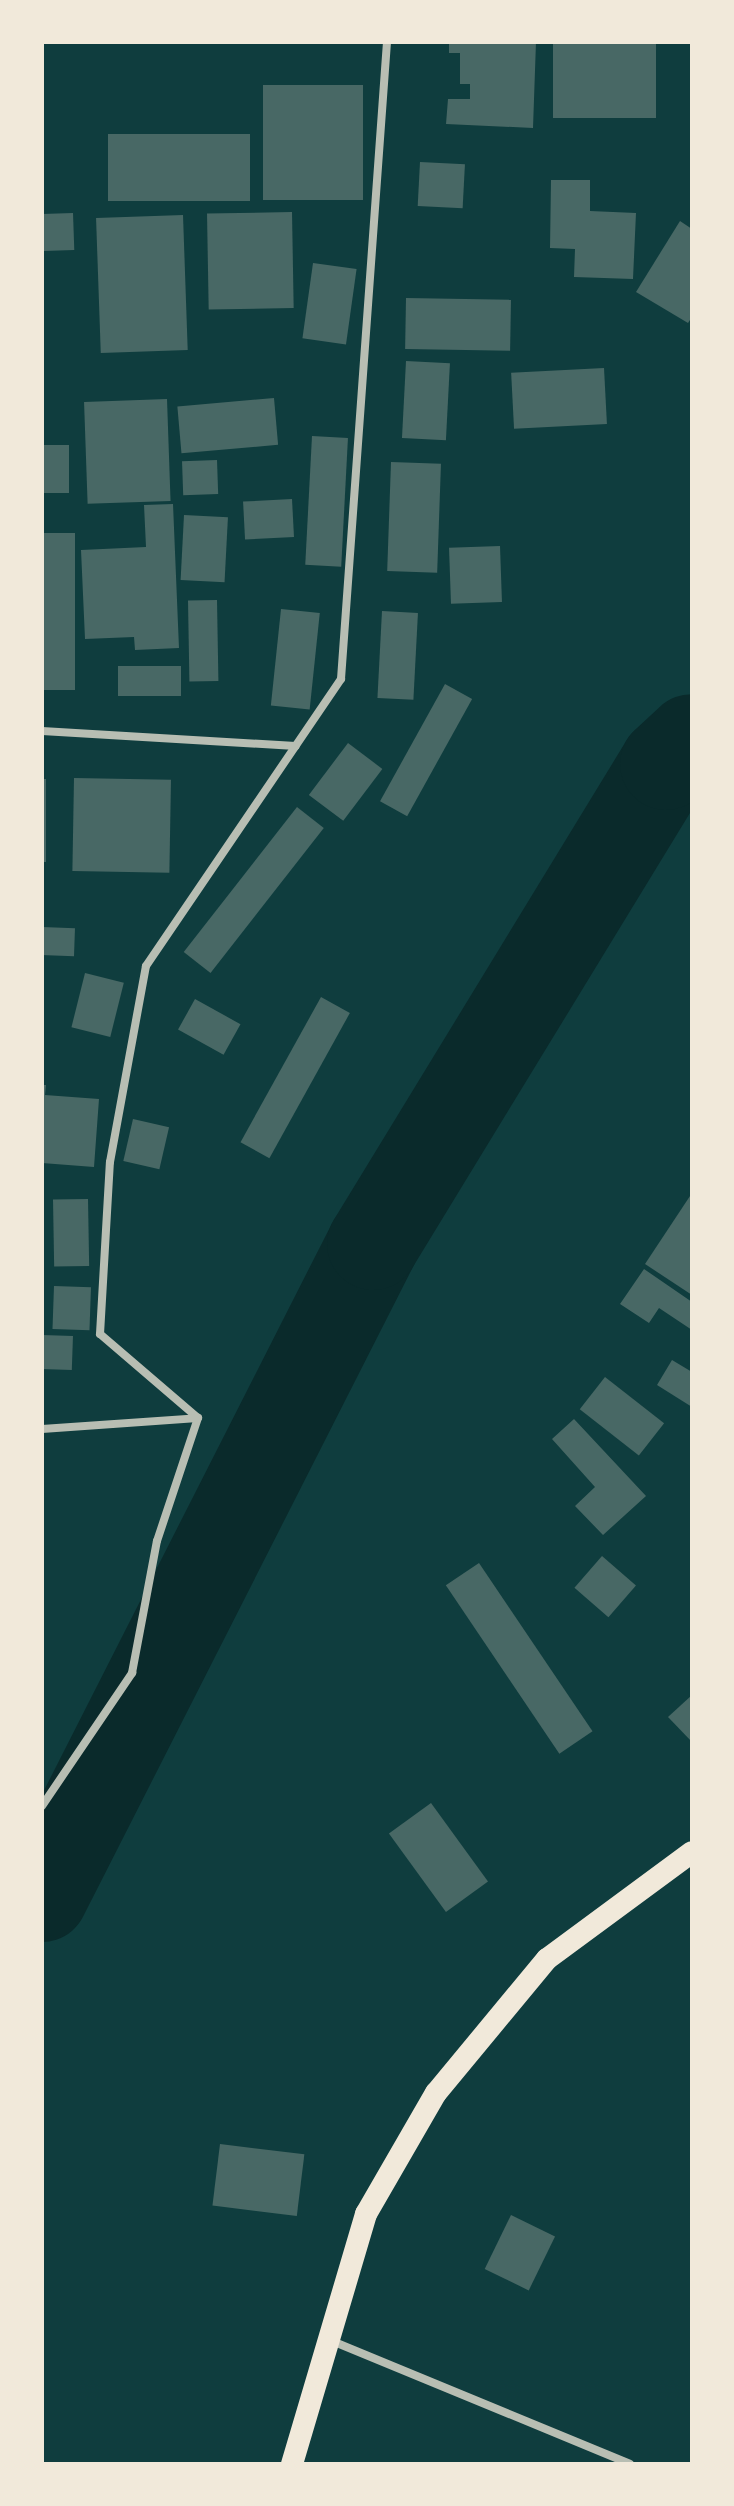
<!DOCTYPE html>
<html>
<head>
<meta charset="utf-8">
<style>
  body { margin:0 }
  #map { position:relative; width:734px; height:2506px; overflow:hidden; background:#0f3d3e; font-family:Helvetica,sans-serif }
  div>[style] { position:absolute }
  .river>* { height:92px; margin:-46px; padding:0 46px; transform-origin:46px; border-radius:46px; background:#0a2a2b }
  .building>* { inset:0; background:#486865; transform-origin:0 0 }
  .minor>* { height:8px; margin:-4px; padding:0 4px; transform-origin:4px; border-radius:4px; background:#b8beb3 }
  .trunk>* { height:22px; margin:-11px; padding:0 11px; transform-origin:11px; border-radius:11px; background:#f1e9da }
  span { translate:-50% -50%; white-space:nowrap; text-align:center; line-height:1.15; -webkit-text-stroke:7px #f1e9da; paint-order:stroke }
  .frame { position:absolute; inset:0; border:44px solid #f1e9da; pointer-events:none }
</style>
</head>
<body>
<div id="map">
  <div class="river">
    <div style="left:42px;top:1896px;width:731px;rotate:-63.08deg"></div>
    <div style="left:373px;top:1244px;width:562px;rotate:-58.6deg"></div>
    <div style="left:666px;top:764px;width:35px;rotate:-43deg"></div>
  </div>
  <div class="building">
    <div style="clip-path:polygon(449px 42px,536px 42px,533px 128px,446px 124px,448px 99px,470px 99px,470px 84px,460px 84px,460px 53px,449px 53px)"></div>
    <div style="left:553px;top:42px;width:103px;height:76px"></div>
    <div style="left:263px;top:85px;width:100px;height:115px"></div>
    <div style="left:108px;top:134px;width:142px;height:67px"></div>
    <div style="left:420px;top:162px;width:45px;height:44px;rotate:3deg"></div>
    <div style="clip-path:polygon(551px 180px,590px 180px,590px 211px,636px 213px,633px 279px,574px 277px,575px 249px,550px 248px)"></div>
    <div style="left:292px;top:212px;width:96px;height:85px;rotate:89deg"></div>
    <div style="left:73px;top:213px;width:37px;height:31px;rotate:88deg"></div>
    <div style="left:183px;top:215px;width:135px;height:87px;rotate:88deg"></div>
    <div style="clip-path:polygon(680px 221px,692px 229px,692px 317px,688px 323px,636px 292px)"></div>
    <div style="left:313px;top:263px;width:44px;height:76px;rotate:8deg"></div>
    <div style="left:406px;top:298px;width:105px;height:51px;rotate:1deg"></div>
    <div style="left:406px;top:361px;width:44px;height:77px;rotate:3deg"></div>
    <div style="left:604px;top:368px;width:56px;height:93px;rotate:87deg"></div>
    <div style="left:274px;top:398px;width:47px;height:97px;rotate:85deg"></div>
    <div style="left:167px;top:399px;width:102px;height:83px;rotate:88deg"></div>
    <div style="left:312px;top:436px;width:36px;height:129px;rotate:3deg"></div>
    <div style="left:42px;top:445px;width:27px;height:48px"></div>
    <div style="left:217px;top:460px;width:34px;height:35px;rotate:88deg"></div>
    <div style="left:391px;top:462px;width:50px;height:109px;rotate:2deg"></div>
    <div style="left:292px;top:499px;width:38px;height:49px;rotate:87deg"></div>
    <div style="clip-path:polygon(173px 504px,179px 648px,135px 650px,134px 637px,85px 639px,81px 550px,146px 547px,144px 505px)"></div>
    <div style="left:184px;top:515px;width:44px;height:65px;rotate:3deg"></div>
    <div style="left:42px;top:533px;width:33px;height:157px"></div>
    <div style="left:500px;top:546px;width:56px;height:51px;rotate:88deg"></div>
    <div style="left:217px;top:600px;width:81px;height:29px;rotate:89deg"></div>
    <div style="left:281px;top:609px;width:39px;height:97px;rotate:6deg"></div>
    <div style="left:382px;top:611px;width:36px;height:87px;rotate:3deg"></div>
    <div style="left:181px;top:666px;width:30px;height:63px;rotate:90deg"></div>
    <div style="left:445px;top:684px;width:31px;height:134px;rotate:29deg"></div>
    <div style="left:348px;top:743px;width:43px;height:65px;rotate:37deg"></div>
    <div style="left:74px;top:778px;width:97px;height:93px;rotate:1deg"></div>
    <div style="left:42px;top:779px;width:4px;height:83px"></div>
    <div style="left:297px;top:807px;width:34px;height:184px;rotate:38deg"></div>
    <div style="left:42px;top:927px;width:33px;height:28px;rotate:2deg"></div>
    <div style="left:85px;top:973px;width:40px;height:56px;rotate:14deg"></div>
    <div style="left:321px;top:997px;width:33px;height:166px;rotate:29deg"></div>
    <div style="left:195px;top:999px;width:52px;height:35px;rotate:29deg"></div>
    <div style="clip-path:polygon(42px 1085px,46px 1085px,45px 1095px,99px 1099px,94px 1167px,42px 1163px)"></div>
    <div style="left:133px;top:1119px;width:37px;height:43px;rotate:13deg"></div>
    <div style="clip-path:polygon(692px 1193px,692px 1295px,645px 1264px)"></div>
    <div style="left:88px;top:1199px;width:67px;height:35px;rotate:89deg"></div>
    <div style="clip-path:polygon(644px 1269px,692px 1302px,692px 1330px,659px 1308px,649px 1323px,620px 1304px)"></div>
    <div style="left:54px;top:1286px;width:37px;height:43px;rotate:2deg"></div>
    <div style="left:42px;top:1335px;width:31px;height:34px;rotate:2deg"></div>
    <div style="clip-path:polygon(672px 1360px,692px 1372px,692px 1407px,657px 1385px)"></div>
    <div style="left:605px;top:1377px;width:75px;height:41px;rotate:38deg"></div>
    <div style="clip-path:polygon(574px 1419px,646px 1496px,603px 1535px,575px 1506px,595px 1487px,552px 1439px)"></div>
    <div style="left:602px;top:1556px;width:45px;height:42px;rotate:41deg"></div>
    <div style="left:479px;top:1563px;width:203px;height:40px;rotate:56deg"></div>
    <div style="clip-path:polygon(692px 1695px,692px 1742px,668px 1717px)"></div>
    <div style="left:431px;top:1803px;width:97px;height:52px;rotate:54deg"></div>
    <div style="left:220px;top:2144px;width:85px;height:62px;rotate:7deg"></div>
    <div style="left:511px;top:2215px;width:49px;height:60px;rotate:26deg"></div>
  </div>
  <div class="minor">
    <div style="left:42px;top:731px;width:254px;rotate:3.4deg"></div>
    <div style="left:198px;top:1418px;width:129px;rotate:-139.4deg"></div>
    <div style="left:100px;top:1334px;width:172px;rotate:-86.7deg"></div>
    <div style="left:110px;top:1162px;width:199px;rotate:-79.6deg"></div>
    <div style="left:146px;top:966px;width:347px;rotate:-55.8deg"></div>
    <div style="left:341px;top:679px;width:639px;rotate:-85.87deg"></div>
    <div style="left:42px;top:1429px;width:156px;rotate:-4deg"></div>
    <div style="left:42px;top:1806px;width:161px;rotate:-55.9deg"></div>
    <div style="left:132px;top:1673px;width:134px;rotate:-79.3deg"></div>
    <div style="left:157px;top:1541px;width:130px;rotate:-71.6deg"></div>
    <div style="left:332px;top:2341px;width:322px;rotate:22.4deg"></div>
  </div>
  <div class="trunk">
    <div style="left:292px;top:2464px;width:261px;rotate:-73.5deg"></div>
    <div style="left:366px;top:2214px;width:140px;rotate:-60deg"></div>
    <div style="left:436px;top:2093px;width:174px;rotate:-50.4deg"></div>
    <div style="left:547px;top:1959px;width:180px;rotate:-36.4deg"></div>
  </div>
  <div class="frame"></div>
</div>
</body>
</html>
